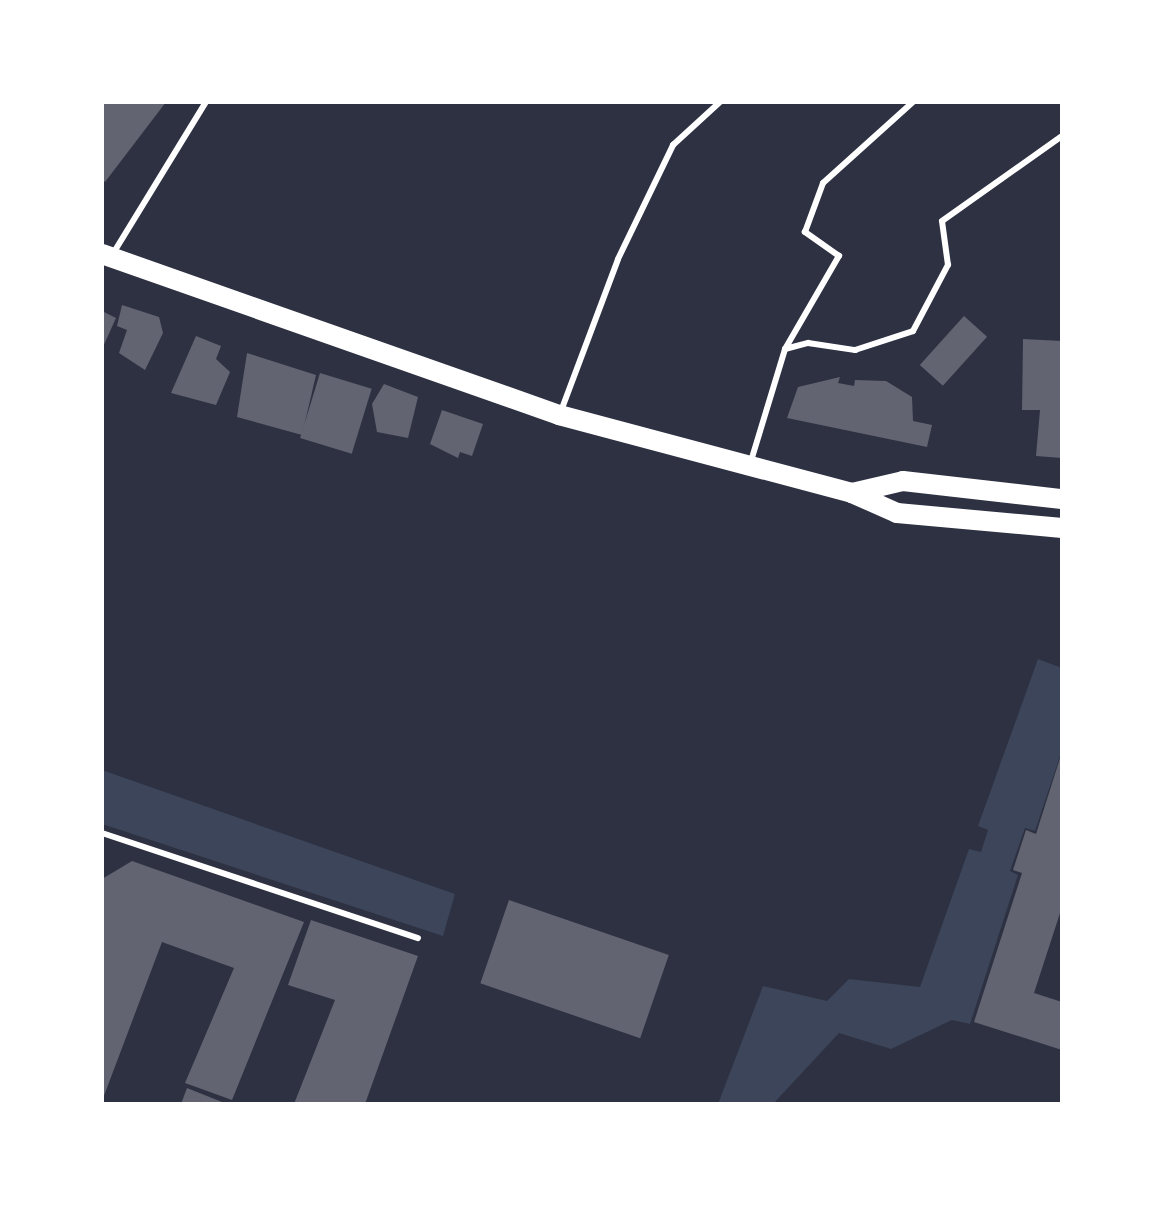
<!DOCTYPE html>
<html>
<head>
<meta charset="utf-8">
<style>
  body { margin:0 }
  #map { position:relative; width:1164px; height:1206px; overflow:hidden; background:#2d3142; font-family:Barlow,sans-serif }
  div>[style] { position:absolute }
  .green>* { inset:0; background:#3c4559 }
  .building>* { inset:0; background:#626471; transform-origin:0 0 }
  .service>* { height:6px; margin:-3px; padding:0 3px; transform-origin:3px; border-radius:3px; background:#fff }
  .primary>* { height:20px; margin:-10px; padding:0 10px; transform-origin:10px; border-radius:10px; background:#fff }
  span { translate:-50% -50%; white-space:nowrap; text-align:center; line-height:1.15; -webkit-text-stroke:6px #fff; paint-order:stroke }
  .frame { position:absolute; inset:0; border:104px solid #fff; pointer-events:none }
</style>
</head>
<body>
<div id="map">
  <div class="green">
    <div style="clip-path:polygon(1038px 659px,1062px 668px,1062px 750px,1035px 831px,1025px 828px,1010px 871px,1018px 875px,970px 1024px,952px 1020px,891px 1049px,839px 1033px,773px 1104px,718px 1104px,763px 986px,827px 1001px,849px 979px,920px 987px,969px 849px,981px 852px,988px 830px,978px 826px)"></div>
    <div style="clip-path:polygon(102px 770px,455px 894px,443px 936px,102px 824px)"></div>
  </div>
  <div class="building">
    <div style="clip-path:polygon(102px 102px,166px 102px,105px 182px,102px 179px)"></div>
    <div style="clip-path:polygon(122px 305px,159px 317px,163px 333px,145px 370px,119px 353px,127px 330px,117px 326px)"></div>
    <div style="clip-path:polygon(102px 311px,116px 318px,102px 349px)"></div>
    <div style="left:964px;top:316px;width:31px;height:66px;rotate:42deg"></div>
    <div style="clip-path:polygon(196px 336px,221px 346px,216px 359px,230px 372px,216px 405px,171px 393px)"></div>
    <div style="clip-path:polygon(1023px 339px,1062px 341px,1062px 458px,1036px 456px,1040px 410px,1022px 410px)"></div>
    <div style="clip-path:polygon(247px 353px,316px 375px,302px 435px,237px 417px)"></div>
    <div style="left:320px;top:373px;width:54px;height:68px;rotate:17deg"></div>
    <div style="clip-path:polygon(840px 377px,838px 383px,854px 386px,855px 380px,886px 381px,912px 397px,913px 421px,932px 425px,927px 447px,787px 418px,798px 387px)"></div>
    <div style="clip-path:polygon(384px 384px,418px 397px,408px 438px,377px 432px,372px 404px)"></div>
    <div style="clip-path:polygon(442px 410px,483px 424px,472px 456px,460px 452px,458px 458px,430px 444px)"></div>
    <div style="clip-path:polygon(1061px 755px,1062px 907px,1034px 993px,1062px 1002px,1062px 1050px,974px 1022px,1022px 873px,1013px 870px,1026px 830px,1036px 834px)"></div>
    <div style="clip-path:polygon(132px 861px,304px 922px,232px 1100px,185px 1083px,234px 968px,162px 942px,102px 1101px,102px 879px)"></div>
    <div style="left:509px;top:900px;width:169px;height:88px;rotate:19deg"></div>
    <div style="clip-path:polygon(311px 920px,418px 956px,365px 1104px,294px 1104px,335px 1000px,288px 985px)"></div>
    <div style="clip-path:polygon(187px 1088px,227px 1104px,181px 1104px)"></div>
  </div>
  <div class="service">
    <div style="left:114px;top:252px;width:176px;rotate:-58.5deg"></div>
    <div style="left:785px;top:349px;width:108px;rotate:-59.9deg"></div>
    <div style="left:839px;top:256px;width:42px;rotate:-144.8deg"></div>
    <div style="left:805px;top:232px;width:52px;rotate:-69.8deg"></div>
    <div style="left:823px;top:183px;width:121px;rotate:-42deg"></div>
    <div style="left:561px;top:411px;width:162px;rotate:-69.4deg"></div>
    <div style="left:618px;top:259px;width:127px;rotate:-64.2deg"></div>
    <div style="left:673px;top:145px;width:64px;rotate:-42.5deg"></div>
    <div style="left:751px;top:461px;width:117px;rotate:-73.1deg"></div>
    <div style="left:785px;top:349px;width:24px;rotate:-15deg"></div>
    <div style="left:808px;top:343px;width:48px;rotate:8.5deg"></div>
    <div style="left:855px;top:350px;width:61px;rotate:-18.1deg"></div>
    <div style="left:913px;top:331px;width:75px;rotate:-62.1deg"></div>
    <div style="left:948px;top:265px;width:44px;rotate:-97.8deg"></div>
    <div style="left:942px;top:221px;width:147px;rotate:-35.3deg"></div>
    <div style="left:102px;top:833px;width:333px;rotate:18.4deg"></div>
  </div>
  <div class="primary">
    <div style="left:102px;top:254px;width:485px;rotate:19.4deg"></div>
    <div style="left:559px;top:415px;width:303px;rotate:14.9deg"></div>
    <div style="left:852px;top:493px;width:49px;rotate:24deg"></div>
    <div style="left:897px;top:513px;width:166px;rotate:5.2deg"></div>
    <div style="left:852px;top:493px;width:52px;rotate:-13.2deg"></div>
    <div style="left:903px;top:481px;width:160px;rotate:6.5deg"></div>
  </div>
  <div class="frame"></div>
</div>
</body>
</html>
